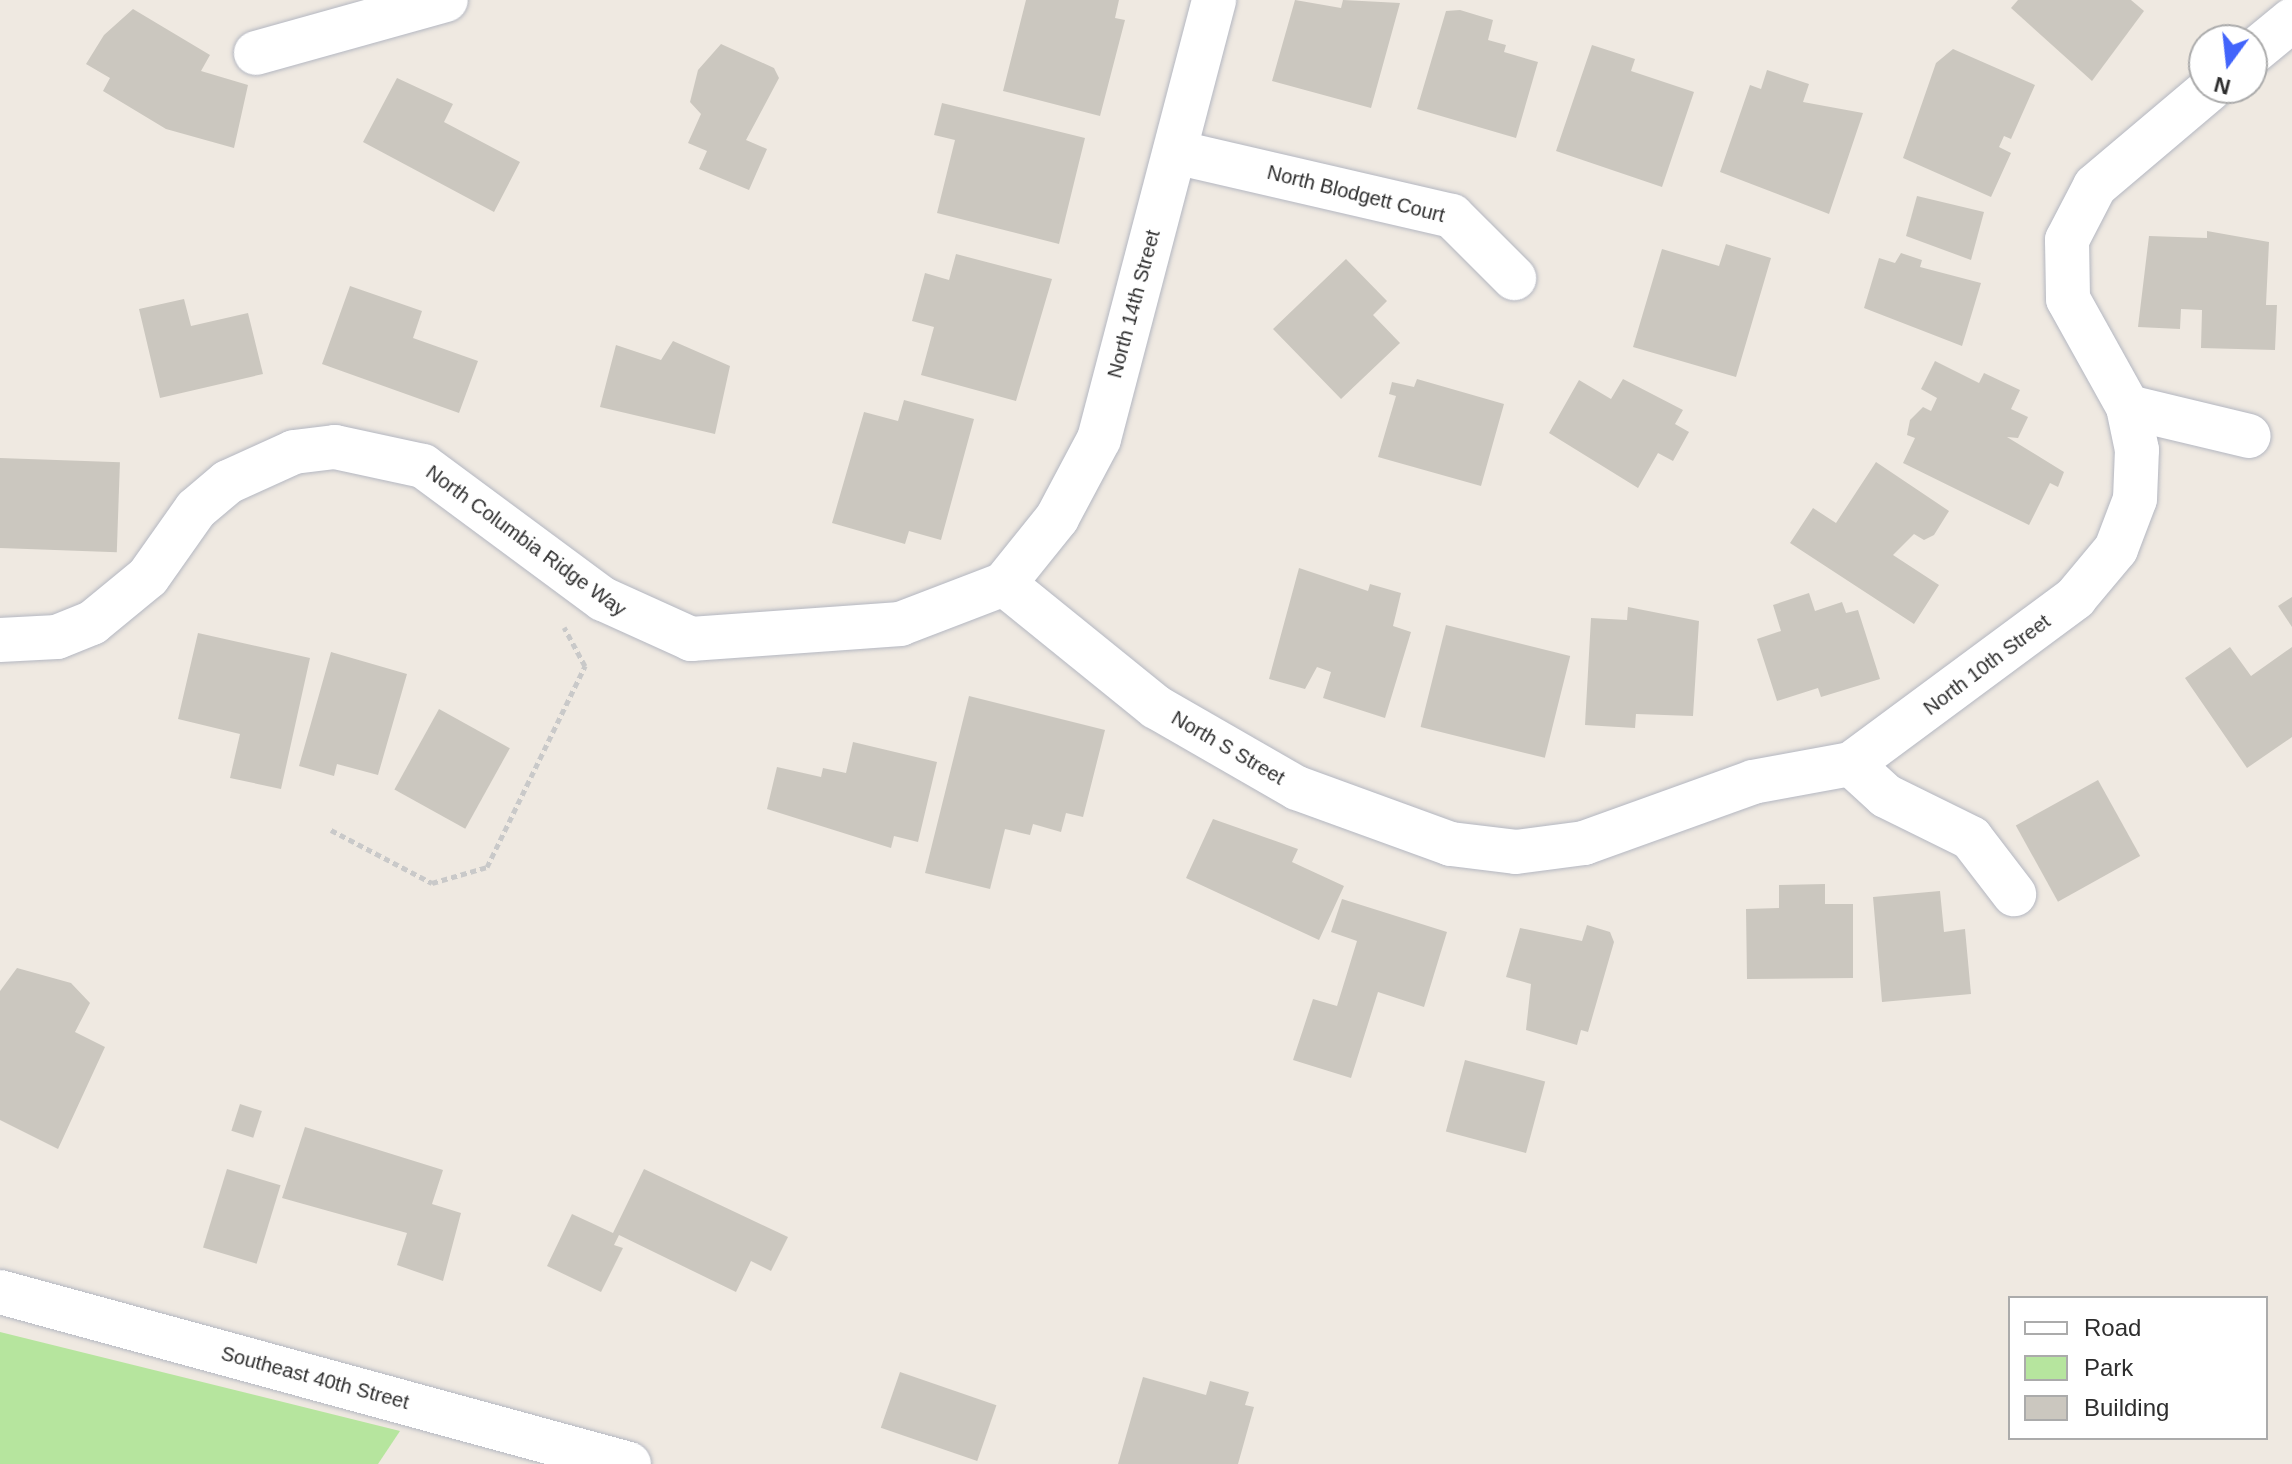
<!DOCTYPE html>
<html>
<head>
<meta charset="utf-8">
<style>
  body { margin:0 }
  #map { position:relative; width:2292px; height:1464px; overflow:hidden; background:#efe9e1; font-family:Arial,sans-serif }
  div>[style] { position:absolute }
  .green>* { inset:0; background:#b6e59e }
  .building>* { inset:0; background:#cbc7bf; transform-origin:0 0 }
  .path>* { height:5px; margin-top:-2.5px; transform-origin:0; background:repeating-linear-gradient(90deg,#c9c9c9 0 6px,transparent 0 10px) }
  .roads { filter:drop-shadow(0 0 2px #b4b7c1) drop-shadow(0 0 2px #b4b7c1) }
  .minor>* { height:44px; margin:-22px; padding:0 22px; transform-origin:22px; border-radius:22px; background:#fff }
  span { translate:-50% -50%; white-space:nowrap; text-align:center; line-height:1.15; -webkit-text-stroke:6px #fff; paint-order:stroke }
  .street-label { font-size:20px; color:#2e2e2e }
  .legend { position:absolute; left:2008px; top:1296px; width:260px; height:144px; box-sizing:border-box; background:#fff; border:2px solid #ababab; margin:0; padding:10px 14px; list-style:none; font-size:24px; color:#2e2e2e }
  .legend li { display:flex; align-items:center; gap:16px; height:40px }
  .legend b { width:40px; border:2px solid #ababab }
  .north { position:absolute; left:2188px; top:24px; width:80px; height:80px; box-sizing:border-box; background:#fff; border:2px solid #ababab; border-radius:50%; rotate:195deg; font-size:22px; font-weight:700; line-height:32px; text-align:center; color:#2e2e2e }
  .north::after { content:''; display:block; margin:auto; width:28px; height:36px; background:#4264fb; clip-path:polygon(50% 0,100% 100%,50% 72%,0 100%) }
</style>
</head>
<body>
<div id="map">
  <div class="green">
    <div style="clip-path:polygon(0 1332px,400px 1431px,378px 1464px,0 1464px)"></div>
  </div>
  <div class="building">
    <div style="clip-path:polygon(1026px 0,1119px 0,1115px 18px,1125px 20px,1100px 116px,1003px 91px)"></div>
    <div style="clip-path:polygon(1295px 0,1341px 8px,1343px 0,1400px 3px,1371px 108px,1272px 81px)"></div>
    <div style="clip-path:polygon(2018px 0,2131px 0,2144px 11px,2092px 81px,2011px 8px)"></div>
    <div style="clip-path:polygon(133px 9px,210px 55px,201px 71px,248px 85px,234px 148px,166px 129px,103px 91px,110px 78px,86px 64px,104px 35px)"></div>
    <div style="clip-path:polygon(1460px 10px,1493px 20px,1488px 40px,1506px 45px,1504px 52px,1538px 62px,1516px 138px,1417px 109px,1446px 11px)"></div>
    <div style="clip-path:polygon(721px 44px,774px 68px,779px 78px,746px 140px,767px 149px,749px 190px,699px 169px,707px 151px,688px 143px,701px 114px,690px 102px,698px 70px)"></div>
    <div style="clip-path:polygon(1592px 45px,1635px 59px,1631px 71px,1694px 92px,1662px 187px,1556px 151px)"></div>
    <div style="clip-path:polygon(1953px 49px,2035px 85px,2011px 139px,2004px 136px,1999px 147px,2011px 153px,1991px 197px,1903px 158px,1936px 63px)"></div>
    <div style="clip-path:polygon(1767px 70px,1809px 84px,1803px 102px,1863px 113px,1829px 214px,1720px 172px,1750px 85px,1761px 89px)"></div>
    <div style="clip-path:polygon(397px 78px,453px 104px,444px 122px,520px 162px,494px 212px,363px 142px)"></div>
    <div style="clip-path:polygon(942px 103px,1085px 138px,1059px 244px,937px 213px,955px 140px,934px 135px)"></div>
    <div style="clip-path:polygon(1917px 196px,1984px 212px,1971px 260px,1906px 236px)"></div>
    <div style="clip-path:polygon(2207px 231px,2269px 242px,2266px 305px,2277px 305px,2275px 350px,2201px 348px,2202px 310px,2181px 309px,2180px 329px,2138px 327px,2149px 236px,2207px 238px)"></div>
    <div style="clip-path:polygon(1726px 244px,1771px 258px,1736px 377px,1633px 347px,1662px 249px,1719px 266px)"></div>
    <div style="clip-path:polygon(1901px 253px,1922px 260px,1920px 267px,1981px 283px,1962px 346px,1864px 308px,1879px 258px,1895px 263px)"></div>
    <div style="clip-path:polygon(956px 254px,1052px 279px,1016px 401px,921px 375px,934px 327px,912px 321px,925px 273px,949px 280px)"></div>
    <div style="clip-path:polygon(1346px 259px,1387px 301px,1373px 315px,1400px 343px,1341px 399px,1273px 329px)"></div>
    <div style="clip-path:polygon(350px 286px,422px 311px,413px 338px,478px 361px,459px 413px,322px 364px)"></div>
    <div style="clip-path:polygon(184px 299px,191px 326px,248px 313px,263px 374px,160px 398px,139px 309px)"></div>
    <div style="clip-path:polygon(673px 341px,730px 366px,715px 434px,600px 407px,616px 345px,661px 360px)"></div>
    <div style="clip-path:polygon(1935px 361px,1979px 383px,1984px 373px,2020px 390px,2011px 409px,2028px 417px,2018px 438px,2007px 437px,2064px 472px,2058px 487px,2050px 483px,2029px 525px,1903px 463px,1915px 438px,1907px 435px,1910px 420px,1923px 407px,1931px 411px,1937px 398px,1921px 389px)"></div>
    <div style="clip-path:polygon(1417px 379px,1504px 404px,1481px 486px,1378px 457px,1396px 396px,1389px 394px,1392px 382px,1414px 387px)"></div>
    <div style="clip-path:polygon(1623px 379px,1683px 410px,1675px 424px,1689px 432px,1673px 461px,1658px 453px,1638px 488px,1549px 433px,1579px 380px,1611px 399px)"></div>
    <div style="clip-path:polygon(904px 400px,974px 419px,941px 540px,909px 531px,905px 544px,832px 523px,864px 412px,898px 421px)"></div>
    <div style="left:0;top:458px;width:120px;height:90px;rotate:2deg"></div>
    <div style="clip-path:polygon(1876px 462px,1949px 511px,1934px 535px,1924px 540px,1914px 534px,1893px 555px,1939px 585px,1914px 624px,1790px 543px,1813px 508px,1836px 523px)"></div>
    <div style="clip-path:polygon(1299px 568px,1368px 591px,1370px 584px,1401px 593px,1393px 626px,1411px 632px,1385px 718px,1323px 698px,1331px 672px,1317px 667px,1305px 689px,1269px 679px)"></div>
    <div style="clip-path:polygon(1809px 593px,1815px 611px,1842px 602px,1846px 613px,1858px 610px,1880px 679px,1821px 697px,1818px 688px,1777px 701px,1757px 639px,1781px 631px,1773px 605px)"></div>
    <div style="clip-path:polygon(2292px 597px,2292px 627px,2278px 606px)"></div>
    <div style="clip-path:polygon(1628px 607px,1699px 621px,1693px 716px,1636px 714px,1635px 728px,1585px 725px,1591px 618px,1627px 620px)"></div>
    <div style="left:1446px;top:625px;width:128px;height:105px;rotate:14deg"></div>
    <div style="clip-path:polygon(198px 633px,310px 658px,281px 789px,230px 778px,240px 734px,178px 719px)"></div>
    <div style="clip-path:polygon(2230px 647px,2251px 676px,2292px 647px,2292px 737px,2247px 768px,2185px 678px)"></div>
    <div style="clip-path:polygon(331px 652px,407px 674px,378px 775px,337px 764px,334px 776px,299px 766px)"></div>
    <div style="clip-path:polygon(969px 696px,1105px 730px,1083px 817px,1066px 813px,1061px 832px,1033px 824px,1030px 835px,1005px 829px,990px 889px,925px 873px)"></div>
    <div style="left:439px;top:709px;width:81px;height:92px;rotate:29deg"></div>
    <div style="clip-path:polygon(853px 742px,937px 762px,918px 842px,894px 836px,891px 848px,767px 809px,777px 767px,821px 777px,823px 768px,846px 773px)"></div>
    <div style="left:2098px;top:780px;width:87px;height:94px;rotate:61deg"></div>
    <div style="clip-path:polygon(1213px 819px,1298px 849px,1292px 862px,1344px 886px,1319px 940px,1186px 878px)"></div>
    <div style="clip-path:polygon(1825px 884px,1825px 904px,1853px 904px,1853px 978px,1747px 979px,1746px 909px,1779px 908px,1779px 885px)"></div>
    <div style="clip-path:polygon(1940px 891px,1944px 932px,1965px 929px,1971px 994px,1882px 1002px,1873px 897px)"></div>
    <div style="clip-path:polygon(1342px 899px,1447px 932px,1424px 1007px,1378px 992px,1351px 1078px,1293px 1060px,1313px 999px,1337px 1006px,1357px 941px,1331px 932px)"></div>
    <div style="clip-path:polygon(1587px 925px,1610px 932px,1614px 942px,1588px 1032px,1581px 1030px,1577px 1045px,1526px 1030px,1531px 984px,1506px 977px,1520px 928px,1582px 941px)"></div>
    <div style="clip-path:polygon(17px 968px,71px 983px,90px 1003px,75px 1032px,105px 1047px,58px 1149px,0 1120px,0 991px)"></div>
    <div style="left:1465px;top:1060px;width:83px;height:74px;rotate:15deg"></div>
    <div style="left:240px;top:1104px;width:23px;height:28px;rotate:18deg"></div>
    <div style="clip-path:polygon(305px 1127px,443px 1170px,432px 1204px,461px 1213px,443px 1281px,397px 1265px,407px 1233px,282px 1198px)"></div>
    <div style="left:227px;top:1169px;width:56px;height:82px;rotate:17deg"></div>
    <div style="clip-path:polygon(644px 1169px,788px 1237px,771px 1271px,751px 1261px,736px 1292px,619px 1235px,614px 1245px,623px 1248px,601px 1292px,547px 1266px,572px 1214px,613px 1233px)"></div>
    <div style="left:900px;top:1372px;width:102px;height:59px;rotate:19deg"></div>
    <div style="clip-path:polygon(1143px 1377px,1206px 1395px,1210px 1381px,1249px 1392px,1245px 1405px,1254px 1407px,1238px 1464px,1118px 1464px)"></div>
  </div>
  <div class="path">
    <div style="left:331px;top:830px;width:114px;rotate:27.7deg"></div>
    <div style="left:432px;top:883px;width:57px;rotate:-16.2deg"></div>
    <div style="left:487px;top:867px;width:224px;rotate:-64deg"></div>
    <div style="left:585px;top:666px;width:44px;rotate:-118.3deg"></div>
  </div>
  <div class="roads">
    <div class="minor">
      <div style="left:256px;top:53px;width:197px;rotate:-15.6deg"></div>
      <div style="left:2252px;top:53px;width:52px;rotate:-39.5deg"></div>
      <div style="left:2211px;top:88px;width:152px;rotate:139.8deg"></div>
      <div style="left:2095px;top:186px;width:61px;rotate:117.4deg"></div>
      <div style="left:2067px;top:240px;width:59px;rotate:89deg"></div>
      <div style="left:2068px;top:299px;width:124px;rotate:60.9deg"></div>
      <div style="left:2128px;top:407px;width:124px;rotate:13.5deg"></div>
      <div style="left:1175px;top:152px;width:284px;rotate:13deg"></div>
      <div style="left:1452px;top:216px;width:88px;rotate:45deg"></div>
      <div style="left:1004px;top:584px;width:196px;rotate:39deg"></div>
      <div style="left:1156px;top:707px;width:163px;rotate:29.9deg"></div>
      <div style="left:1297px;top:788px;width:164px;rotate:20deg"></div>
      <div style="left:1451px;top:844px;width:65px;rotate:7deg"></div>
      <div style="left:1516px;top:852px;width:69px;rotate:-7.5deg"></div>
      <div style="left:1584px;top:843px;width:180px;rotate:-19.8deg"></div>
      <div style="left:1753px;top:782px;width:100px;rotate:-10.4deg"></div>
      <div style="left:1851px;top:764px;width:279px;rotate:-36.5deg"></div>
      <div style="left:2075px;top:598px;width:64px;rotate:-50.1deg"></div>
      <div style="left:2116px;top:549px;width:53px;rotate:-69.2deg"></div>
      <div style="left:2135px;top:499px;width:49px;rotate:-87.7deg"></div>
      <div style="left:2137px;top:450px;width:44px;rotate:-101.8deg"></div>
      <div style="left:0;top:640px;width:57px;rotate:-3deg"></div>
      <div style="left:57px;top:637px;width:38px;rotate:-22deg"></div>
      <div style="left:92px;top:623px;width:72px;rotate:-39.4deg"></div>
      <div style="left:148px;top:577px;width:83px;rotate:-54.8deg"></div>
      <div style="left:196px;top:509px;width:42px;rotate:-40.2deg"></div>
      <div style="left:228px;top:482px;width:72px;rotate:-24.4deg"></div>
      <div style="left:294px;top:452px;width:41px;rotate:-7deg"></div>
      <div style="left:335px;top:447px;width:90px;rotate:12.2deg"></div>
      <div style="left:423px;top:466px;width:224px;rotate:36.5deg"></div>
      <div style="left:603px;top:599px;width:97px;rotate:24.4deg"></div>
      <div style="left:691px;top:639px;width:210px;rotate:-4.1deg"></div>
      <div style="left:900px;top:624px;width:111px;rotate:-21deg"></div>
      <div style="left:1004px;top:584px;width:85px;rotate:-51.2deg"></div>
      <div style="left:1057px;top:518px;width:89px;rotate:-62deg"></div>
      <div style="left:1099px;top:439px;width:454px;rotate:-75.3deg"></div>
      <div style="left:1851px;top:764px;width:47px;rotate:42.4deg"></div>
      <div style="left:1886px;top:796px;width:95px;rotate:26.3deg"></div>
      <div style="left:1971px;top:838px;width:71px;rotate:52.5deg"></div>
      <div style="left:0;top:1292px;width:652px;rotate:15.29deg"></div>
    </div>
  </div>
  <div class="street-label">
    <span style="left:1356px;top:194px;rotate:14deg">North Blodgett Court</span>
    <span style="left:1134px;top:304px;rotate:-75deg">North 14th Street</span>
    <span style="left:526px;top:541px;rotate:36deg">North Columbia Ridge Way</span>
    <span style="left:1987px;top:665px;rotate:-37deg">North 10th Street</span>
    <span style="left:1228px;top:748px;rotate:30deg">North S Street</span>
    <span style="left:315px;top:1378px;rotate:15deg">Southeast 40th Street</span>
  </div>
  <ul class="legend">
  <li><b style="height:10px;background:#fff"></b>Road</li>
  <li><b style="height:22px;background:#b6e59e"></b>Park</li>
  <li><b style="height:22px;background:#cbc7bf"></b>Building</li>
  </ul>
  <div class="north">N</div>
</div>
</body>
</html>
